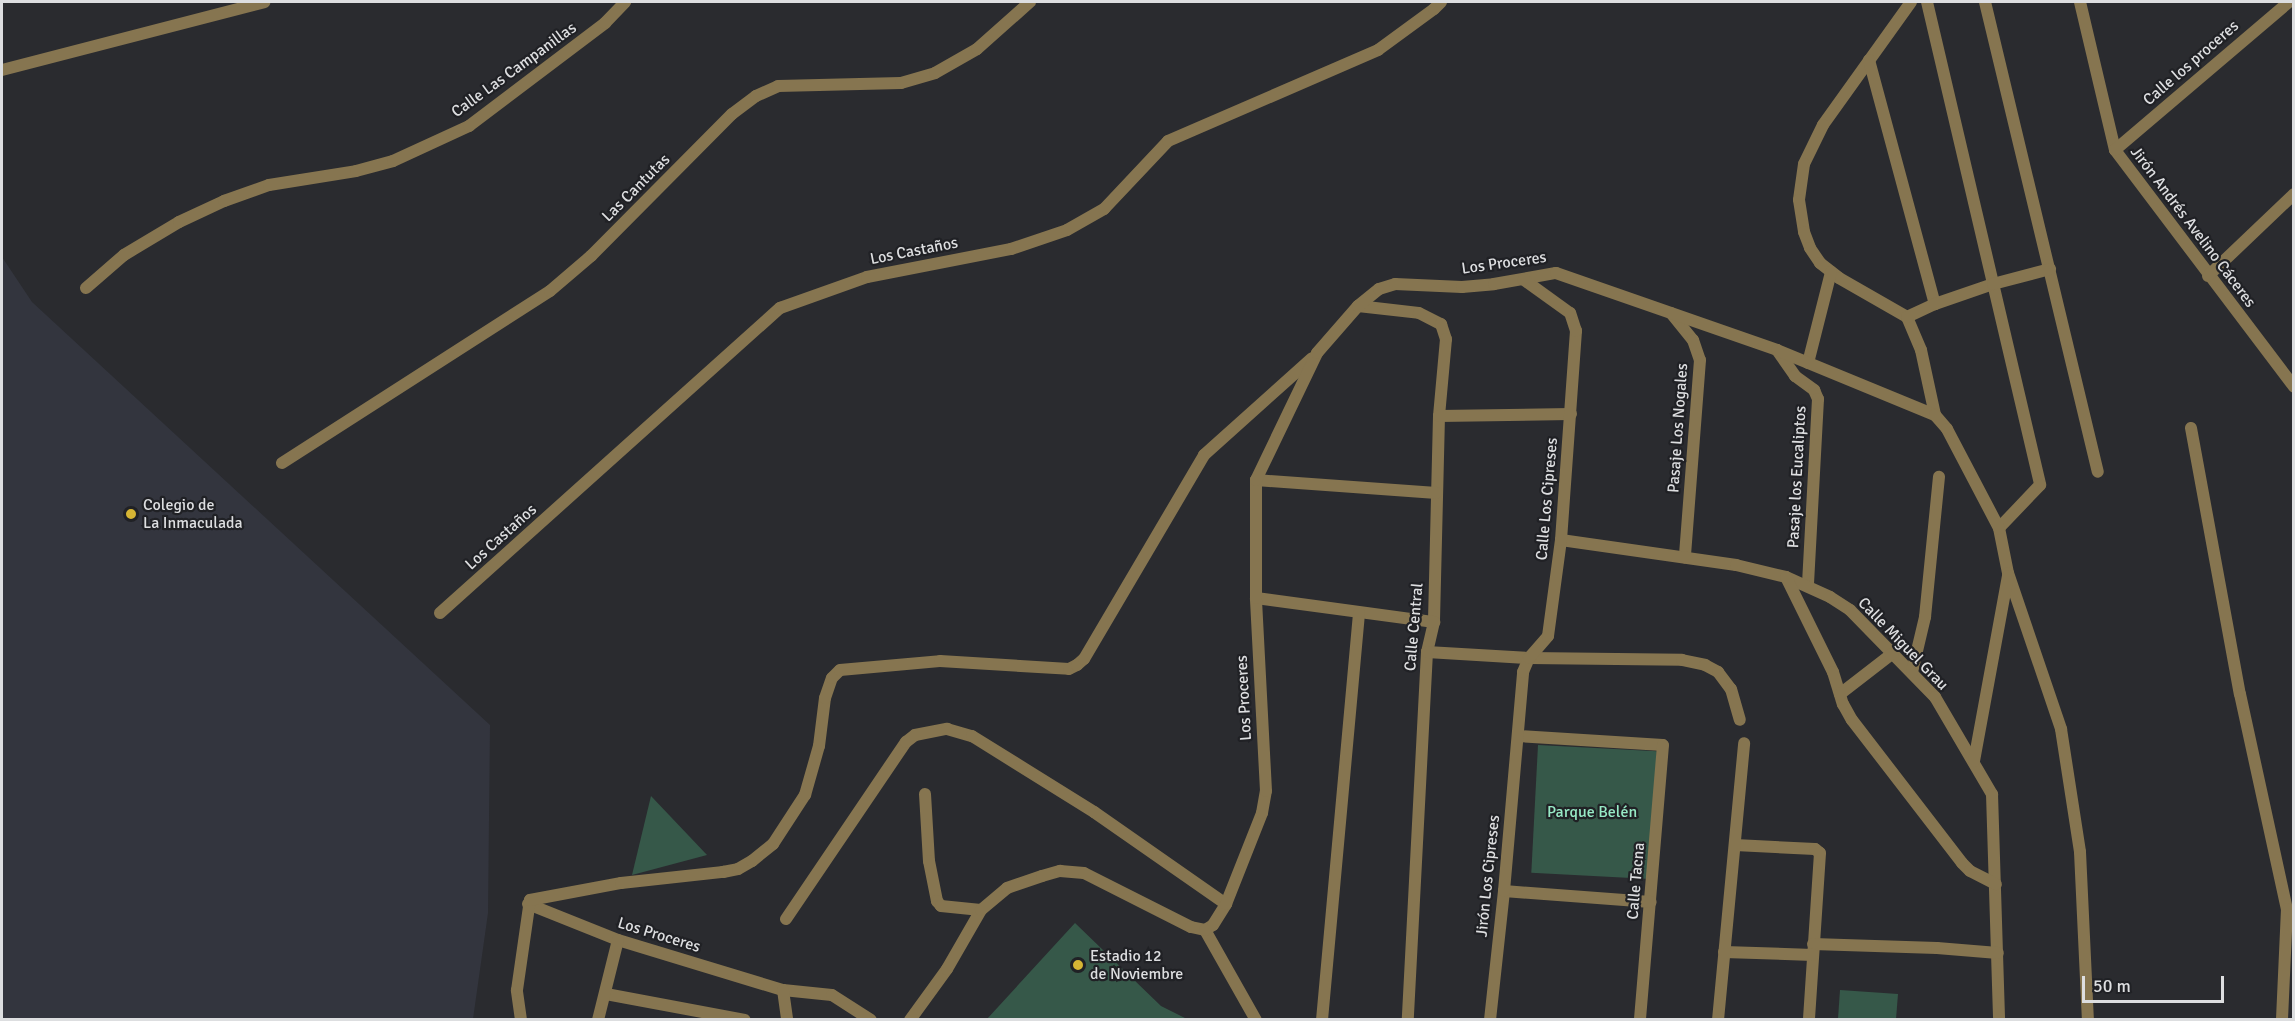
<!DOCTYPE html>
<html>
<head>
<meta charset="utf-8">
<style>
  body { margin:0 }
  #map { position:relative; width:2295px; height:1021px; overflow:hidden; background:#2a2b2f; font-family:Signika,sans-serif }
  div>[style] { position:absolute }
  .built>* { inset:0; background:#33353e }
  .green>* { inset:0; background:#365849; transform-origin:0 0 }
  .street>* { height:12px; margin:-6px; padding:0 6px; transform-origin:6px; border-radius:6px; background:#867550 }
  .dots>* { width:16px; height:16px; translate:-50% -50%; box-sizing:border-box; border:3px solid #202125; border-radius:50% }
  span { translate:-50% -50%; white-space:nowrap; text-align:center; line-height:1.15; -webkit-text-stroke:4.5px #202125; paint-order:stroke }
  .street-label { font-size:16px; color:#dddee0 }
  .poi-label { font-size:16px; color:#dddee0 }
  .left { translate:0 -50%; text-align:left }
  .park-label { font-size:16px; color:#97eac6 }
  .frame { position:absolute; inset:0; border:3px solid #dddee0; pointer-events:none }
  .scale { position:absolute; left:2082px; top:976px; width:142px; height:27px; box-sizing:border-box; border:3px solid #dddee0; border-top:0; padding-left:8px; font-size:18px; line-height:21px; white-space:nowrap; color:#dddee0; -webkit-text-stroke:4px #202125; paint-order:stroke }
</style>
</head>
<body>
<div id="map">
  <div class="built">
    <div style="clip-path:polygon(2px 257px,32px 302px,490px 725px,488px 913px,473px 1019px,2px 1019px)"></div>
  </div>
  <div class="green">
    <div style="left:1538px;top:745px;width:119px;height:128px;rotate:3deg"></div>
    <div style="clip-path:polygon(651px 796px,707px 855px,632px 875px)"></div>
    <div style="clip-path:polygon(1075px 923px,1161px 1006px,1187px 1019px,987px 1019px)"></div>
    <div style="clip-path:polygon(1840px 990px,1898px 994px,1896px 1019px,1838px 1019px)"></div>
  </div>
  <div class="street">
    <div style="left:1911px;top:2px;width:151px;rotate:125.6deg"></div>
    <div style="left:1823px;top:125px;width:43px;rotate:116deg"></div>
    <div style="left:1804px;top:164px;width:36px;rotate:98deg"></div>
    <div style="left:1799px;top:200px;width:32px;rotate:81deg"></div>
    <div style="left:1804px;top:232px;width:17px;rotate:69deg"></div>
    <div style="left:1810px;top:248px;width:18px;rotate:56deg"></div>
    <div style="left:1820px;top:263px;width:24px;rotate:38deg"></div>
    <div style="left:1839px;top:278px;width:78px;rotate:29.8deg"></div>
    <div style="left:1907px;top:317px;width:36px;rotate:67deg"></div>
    <div style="left:1921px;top:350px;width:66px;rotate:77.8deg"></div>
    <div style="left:1927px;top:2px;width:496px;rotate:76.8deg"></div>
    <div style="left:2040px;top:485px;width:59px;rotate:133.6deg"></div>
    <div style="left:1999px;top:528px;width:46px;rotate:78.7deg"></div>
    <div style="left:2008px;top:573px;width:165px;rotate:71.2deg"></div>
    <div style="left:2061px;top:729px;width:124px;rotate:81.2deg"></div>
    <div style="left:2080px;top:852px;width:168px;rotate:87.3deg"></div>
    <div style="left:1985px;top:2px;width:483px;rotate:76.5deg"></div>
    <div style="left:2080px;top:2px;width:152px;rotate:76.7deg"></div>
    <div style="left:2115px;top:150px;width:297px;rotate:52.9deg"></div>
    <div style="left:1869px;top:60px;width:253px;rotate:74.9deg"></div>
    <div style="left:2px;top:70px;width:271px;rotate:-14.5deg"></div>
    <div style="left:2115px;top:150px;width:228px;rotate:-40.4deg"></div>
    <div style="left:2208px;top:276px;width:119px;rotate:-43.6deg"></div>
    <div style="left:86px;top:288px;width:50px;rotate:-41deg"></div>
    <div style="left:124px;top:255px;width:64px;rotate:-31deg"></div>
    <div style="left:179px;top:222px;width:50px;rotate:-25deg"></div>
    <div style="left:224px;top:201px;width:48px;rotate:-19.6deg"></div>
    <div style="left:269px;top:185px;width:88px;rotate:-9.1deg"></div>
    <div style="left:356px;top:171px;width:38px;rotate:-15deg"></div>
    <div style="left:393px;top:161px;width:84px;rotate:-24.7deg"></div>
    <div style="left:469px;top:126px;width:171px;rotate:-37.1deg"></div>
    <div style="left:605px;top:23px;width:29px;rotate:-46deg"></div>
    <div style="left:1358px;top:306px;width:61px;rotate:6.5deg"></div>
    <div style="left:1419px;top:313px;width:25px;rotate:27deg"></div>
    <div style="left:1441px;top:324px;width:16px;rotate:72deg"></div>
    <div style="left:1446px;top:339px;width:77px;rotate:95.2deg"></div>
    <div style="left:1439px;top:416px;width:206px;rotate:91.4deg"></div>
    <div style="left:1434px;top:622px;width:31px;rotate:103deg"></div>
    <div style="left:1427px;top:652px;width:368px;rotate:93deg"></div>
    <div style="left:1671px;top:313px;width:35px;rotate:51deg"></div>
    <div style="left:1693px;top:340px;width:21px;rotate:71deg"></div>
    <div style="left:1700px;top:360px;width:198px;rotate:94.4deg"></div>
    <div style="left:1907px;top:317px;width:31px;rotate:-25deg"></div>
    <div style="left:1935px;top:304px;width:61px;rotate:-19deg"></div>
    <div style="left:1993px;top:284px;width:59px;rotate:-14.7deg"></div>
    <div style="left:1777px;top:350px;width:32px;rotate:55deg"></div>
    <div style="left:1795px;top:376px;width:24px;rotate:36deg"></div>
    <div style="left:1814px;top:390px;width:10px;rotate:66deg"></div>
    <div style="left:1818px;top:399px;width:187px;rotate:93.1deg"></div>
    <div style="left:1808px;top:363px;width:94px;rotate:-75.8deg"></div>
    <div style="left:1439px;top:416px;width:132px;rotate:-0.9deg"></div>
    <div style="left:2191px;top:428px;width:270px;rotate:79.6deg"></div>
    <div style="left:2240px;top:694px;width:220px;rotate:77.7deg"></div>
    <div style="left:2287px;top:909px;width:111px;rotate:92.6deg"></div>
    <div style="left:282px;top:463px;width:318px;rotate:-32.7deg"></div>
    <div style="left:550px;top:291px;width:54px;rotate:-40.5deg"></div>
    <div style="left:591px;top:256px;width:200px;rotate:-45.2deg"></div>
    <div style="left:732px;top:114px;width:30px;rotate:-37deg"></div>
    <div style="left:756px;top:96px;width:24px;rotate:-24deg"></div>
    <div style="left:778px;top:86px;width:123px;rotate:-1.4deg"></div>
    <div style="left:901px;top:83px;width:35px;rotate:-16deg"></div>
    <div style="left:935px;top:73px;width:48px;rotate:-29.7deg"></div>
    <div style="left:977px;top:49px;width:71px;rotate:-41.6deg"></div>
    <div style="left:1256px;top:480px;width:181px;rotate:4.1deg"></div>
    <div style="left:1561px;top:540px;width:177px;rotate:8.1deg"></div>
    <div style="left:1736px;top:565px;width:51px;rotate:13.5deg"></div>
    <div style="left:1786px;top:577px;width:48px;rotate:24.4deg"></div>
    <div style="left:1830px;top:597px;width:24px;rotate:33deg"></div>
    <div style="left:1850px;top:610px;width:122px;rotate:45.7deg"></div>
    <div style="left:1935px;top:697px;width:113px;rotate:59.6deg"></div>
    <div style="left:1992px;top:794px;width:226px;rotate:88.2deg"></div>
    <div style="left:1786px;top:577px;width:106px;rotate:63.7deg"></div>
    <div style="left:1833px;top:672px;width:34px;rotate:73deg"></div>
    <div style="left:1843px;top:704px;width:18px;rotate:61deg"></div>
    <div style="left:1852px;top:720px;width:180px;rotate:52.4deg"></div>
    <div style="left:1962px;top:863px;width:11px;rotate:45deg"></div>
    <div style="left:1970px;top:871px;width:29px;rotate:27deg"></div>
    <div style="left:1256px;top:598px;width:180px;rotate:7.7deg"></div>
    <div style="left:440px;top:613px;width:457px;rotate:-41.9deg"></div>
    <div style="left:780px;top:308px;width:92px;rotate:-19.6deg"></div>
    <div style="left:867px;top:277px;width:147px;rotate:-11deg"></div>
    <div style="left:1011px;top:249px;width:59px;rotate:-18.7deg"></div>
    <div style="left:1067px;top:230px;width:43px;rotate:-29.6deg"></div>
    <div style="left:1104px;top:209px;width:93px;rotate:-46.7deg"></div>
    <div style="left:1168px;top:141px;width:229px;rotate:-23.4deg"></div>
    <div style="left:1378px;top:50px;width:69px;rotate:-36.2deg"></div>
    <div style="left:1434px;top:9px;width:10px;rotate:-45deg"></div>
    <div style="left:1427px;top:652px;width:102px;rotate:3.4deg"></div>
    <div style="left:1529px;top:658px;width:153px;rotate:0.7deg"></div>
    <div style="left:1682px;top:660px;width:24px;rotate:12deg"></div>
    <div style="left:1705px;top:665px;width:15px;rotate:28deg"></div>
    <div style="left:1718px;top:672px;width:21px;rotate:53deg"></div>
    <div style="left:1731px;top:689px;width:32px;rotate:74deg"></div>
    <div style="left:1912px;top:672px;width:57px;rotate:-76.7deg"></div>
    <div style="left:1925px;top:617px;width:141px;rotate:-84.3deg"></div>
    <div style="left:1840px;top:694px;width:67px;rotate:-37.7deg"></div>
    <div style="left:1518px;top:736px;width:145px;rotate:3.6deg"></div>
    <div style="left:1663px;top:745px;width:276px;rotate:94.8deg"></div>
    <div style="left:1974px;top:761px;width:188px;rotate:-79.6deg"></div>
    <div style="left:925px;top:794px;width:67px;rotate:86.6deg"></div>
    <div style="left:929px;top:861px;width:41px;rotate:78.7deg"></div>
    <div style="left:937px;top:901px;width:6px;rotate:51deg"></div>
    <div style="left:941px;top:906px;width:40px;rotate:5.7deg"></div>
    <div style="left:1735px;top:845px;width:80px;rotate:2.9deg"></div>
    <div style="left:1815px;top:849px;width:6px;rotate:39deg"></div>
    <div style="left:1820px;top:853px;width:167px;rotate:93.8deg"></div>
    <div style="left:1504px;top:891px;width:147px;rotate:4.3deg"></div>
    <div style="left:528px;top:904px;width:97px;rotate:21.8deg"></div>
    <div style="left:618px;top:940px;width:172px;rotate:16.9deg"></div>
    <div style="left:783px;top:990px;width:49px;rotate:5.8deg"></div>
    <div style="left:832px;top:995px;width:46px;rotate:32.7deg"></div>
    <div style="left:786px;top:919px;width:214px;rotate:-55.9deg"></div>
    <div style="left:906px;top:742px;width:11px;rotate:-38deg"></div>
    <div style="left:915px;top:735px;width:33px;rotate:-11deg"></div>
    <div style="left:947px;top:729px;width:26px;rotate:16deg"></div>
    <div style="left:972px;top:736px;width:144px;rotate:31.9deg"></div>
    <div style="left:1094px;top:812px;width:161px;rotate:34.9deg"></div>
    <div style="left:1205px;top:930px;width:103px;rotate:60.5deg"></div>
    <div style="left:1813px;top:944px;width:124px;rotate:1.8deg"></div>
    <div style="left:1937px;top:948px;width:61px;rotate:4.7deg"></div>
    <div style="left:1724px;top:952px;width:89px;rotate:1.9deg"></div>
    <div style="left:783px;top:990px;width:30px;rotate:82deg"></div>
    <div style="left:606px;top:994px;width:141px;rotate:10.6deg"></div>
    <div style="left:521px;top:1020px;width:30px;rotate:-98deg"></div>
    <div style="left:517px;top:990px;width:91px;rotate:-81.8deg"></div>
    <div style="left:530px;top:900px;width:93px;rotate:-10.6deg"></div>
    <div style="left:621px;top:883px;width:103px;rotate:-6.2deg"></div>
    <div style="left:723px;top:872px;width:15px;rotate:-11deg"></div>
    <div style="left:738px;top:869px;width:16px;rotate:-30deg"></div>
    <div style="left:752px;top:861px;width:27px;rotate:-39deg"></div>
    <div style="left:773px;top:844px;width:59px;rotate:-56.9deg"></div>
    <div style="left:805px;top:795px;width:51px;rotate:-74.1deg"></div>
    <div style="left:819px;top:746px;width:48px;rotate:-82.9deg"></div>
    <div style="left:825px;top:698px;width:21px;rotate:-71deg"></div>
    <div style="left:832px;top:678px;width:11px;rotate:-45deg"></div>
    <div style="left:840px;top:670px;width:100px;rotate:-5.1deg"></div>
    <div style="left:940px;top:661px;width:129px;rotate:3.5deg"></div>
    <div style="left:1069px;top:669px;width:9px;rotate:-27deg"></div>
    <div style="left:1077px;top:665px;width:9px;rotate:-41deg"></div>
    <div style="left:1084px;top:659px;width:237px;rotate:-59.5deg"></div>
    <div style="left:1204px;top:455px;width:145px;rotate:-41.9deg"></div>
    <div style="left:598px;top:1020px;width:82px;rotate:-76deg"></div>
    <div style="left:910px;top:1020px;width:63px;rotate:-54deg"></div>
    <div style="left:947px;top:969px;width:68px;rotate:-60deg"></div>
    <div style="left:981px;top:910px;width:34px;rotate:-40deg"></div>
    <div style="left:1007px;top:888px;width:37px;rotate:-19deg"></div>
    <div style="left:1042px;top:876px;width:19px;rotate:-16deg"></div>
    <div style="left:1060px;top:871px;width:24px;rotate:5deg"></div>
    <div style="left:1084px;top:873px;width:120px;rotate:26.8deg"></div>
    <div style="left:1191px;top:927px;width:14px;rotate:12deg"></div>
    <div style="left:1205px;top:930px;width:9px;rotate:-32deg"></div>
    <div style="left:1213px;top:925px;width:25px;rotate:-58deg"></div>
    <div style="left:1226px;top:904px;width:98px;rotate:-68.4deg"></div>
    <div style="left:1262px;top:813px;width:22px;rotate:-80deg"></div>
    <div style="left:1266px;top:791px;width:193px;rotate:-93deg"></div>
    <div style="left:1256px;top:598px;width:118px;rotate:-90deg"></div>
    <div style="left:1256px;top:480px;width:141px;rotate:-64.3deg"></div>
    <div style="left:1317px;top:353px;width:62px;rotate:-48.9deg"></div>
    <div style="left:1358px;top:306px;width:27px;rotate:-39deg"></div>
    <div style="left:1379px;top:289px;width:17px;rotate:-17deg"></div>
    <div style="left:1395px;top:284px;width:67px;rotate:2.6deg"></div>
    <div style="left:1462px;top:287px;width:32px;rotate:-5deg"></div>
    <div style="left:1494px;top:284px;width:63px;rotate:-10.1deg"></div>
    <div style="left:1556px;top:273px;width:234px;rotate:19.2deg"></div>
    <div style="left:1777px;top:350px;width:171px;rotate:22.4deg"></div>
    <div style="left:1935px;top:415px;width:18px;rotate:49deg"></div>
    <div style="left:1947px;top:429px;width:112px;rotate:62.3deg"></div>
    <div style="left:1322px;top:1020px;width:408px;rotate:-84.8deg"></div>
    <div style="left:1490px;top:1020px;width:130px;rotate:-83.8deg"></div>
    <div style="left:1504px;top:891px;width:220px;rotate:-85deg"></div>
    <div style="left:1523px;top:672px;width:15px;rotate:-67deg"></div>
    <div style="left:1529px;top:658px;width:29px;rotate:-49deg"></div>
    <div style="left:1548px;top:636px;width:97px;rotate:-82.3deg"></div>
    <div style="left:1561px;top:540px;width:210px;rotate:-85.9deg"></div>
    <div style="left:1576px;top:331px;width:19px;rotate:-108deg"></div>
    <div style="left:1570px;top:313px;width:57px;rotate:-144.3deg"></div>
    <div style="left:1718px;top:1020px;width:278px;rotate:-84.6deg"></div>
  </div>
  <div class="dots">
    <div style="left:131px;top:514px;background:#d6b534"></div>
    <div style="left:1078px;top:965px;background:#d6b534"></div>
  </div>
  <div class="street-label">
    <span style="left:2191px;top:63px;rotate:-41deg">Calle los proceres</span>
    <span style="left:514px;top:70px;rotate:-36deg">Calle Las Campanillas</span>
    <span style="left:636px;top:188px;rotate:-45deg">Las Cantutas</span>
    <span style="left:2193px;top:227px;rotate:53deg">Jirón Andrés Avelino Cáceres</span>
    <span style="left:914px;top:251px;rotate:-11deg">Los Castaños</span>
    <span style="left:1504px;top:263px;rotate:-8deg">Los Proceres</span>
    <span style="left:1678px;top:428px;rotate:-86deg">Pasaje Los Nogales</span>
    <span style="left:1797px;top:477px;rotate:-87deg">Pasaje los Eucaliptos</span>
    <span style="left:1547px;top:499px;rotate:-85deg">Calle Los Cipreses</span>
    <span style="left:501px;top:537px;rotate:-42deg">Los Castaños</span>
    <span style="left:1414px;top:627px;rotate:-85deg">Calle Central</span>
    <span style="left:1903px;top:644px;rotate:46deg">Calle Miguel Grau</span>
    <span style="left:1244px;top:698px;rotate:-93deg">Los Proceres</span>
    <span style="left:1488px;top:876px;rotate:-84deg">Jirón Los Cipreses</span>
    <span style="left:1636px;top:881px;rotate:-85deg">Calle Tacna</span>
    <span style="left:659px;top:935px;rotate:17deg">Los Proceres</span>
  </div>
  <div class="poi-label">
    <span class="left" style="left:143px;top:514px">Colegio de<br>La Inmaculada</span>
    <span class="left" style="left:1090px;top:965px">Estadio 12<br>de Noviembre</span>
  </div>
  <div class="park-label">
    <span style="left:1592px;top:812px">Parque Belén</span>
  </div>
  <div class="frame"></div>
  <div class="scale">50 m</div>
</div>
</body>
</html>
